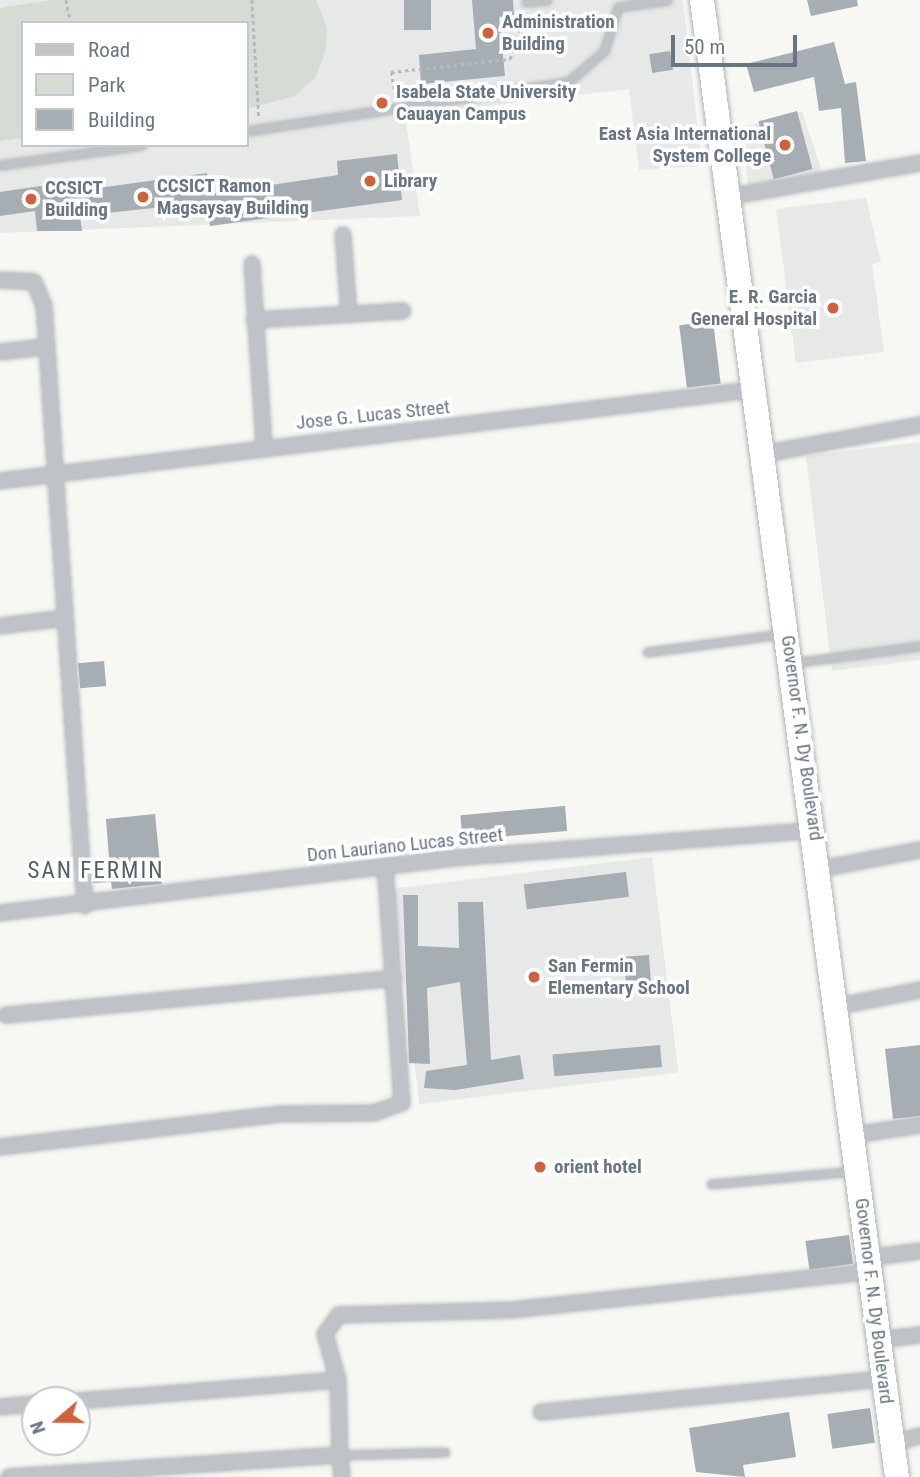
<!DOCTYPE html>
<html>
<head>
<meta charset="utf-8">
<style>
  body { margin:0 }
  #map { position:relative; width:920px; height:1477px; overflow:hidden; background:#f7f7f4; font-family:"Roboto Condensed",sans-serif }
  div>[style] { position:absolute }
  .built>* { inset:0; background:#e7e9e8; transform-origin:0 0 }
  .green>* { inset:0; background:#d6dbd4 }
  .building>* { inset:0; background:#a6adb3; transform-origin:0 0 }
  .path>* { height:2.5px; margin-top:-1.25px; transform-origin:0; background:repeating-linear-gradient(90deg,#b7babc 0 3.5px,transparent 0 7px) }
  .roads { filter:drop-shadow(0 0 2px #b2b6b9) drop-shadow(0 0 2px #b2b6b9) }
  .service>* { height:7px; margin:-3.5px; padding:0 3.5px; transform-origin:3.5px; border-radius:3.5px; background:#bfc2c6 }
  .minor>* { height:14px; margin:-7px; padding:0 7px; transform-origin:7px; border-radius:7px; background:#bfc2c6 }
  .trunk>* { height:24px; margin:-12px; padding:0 12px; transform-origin:12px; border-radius:12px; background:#fff }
  .dots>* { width:19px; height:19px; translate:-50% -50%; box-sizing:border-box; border:4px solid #fff; border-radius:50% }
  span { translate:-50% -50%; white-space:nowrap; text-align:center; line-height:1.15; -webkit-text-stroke:7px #fff; paint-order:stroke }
  .poi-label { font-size:19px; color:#697682; font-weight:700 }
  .left { translate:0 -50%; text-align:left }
  .right { translate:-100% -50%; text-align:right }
  .street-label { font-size:19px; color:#697682 }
  .quarter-label { font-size:23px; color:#566068; letter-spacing:2px }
  .legend { position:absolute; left:21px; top:21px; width:228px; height:126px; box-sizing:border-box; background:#fff; border:2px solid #c3c8cd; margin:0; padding:9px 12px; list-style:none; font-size:21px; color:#697682 }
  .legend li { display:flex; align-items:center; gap:14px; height:35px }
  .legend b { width:35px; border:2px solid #c3c8cd }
  .north { position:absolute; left:21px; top:1386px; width:70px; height:70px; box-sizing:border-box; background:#fff; border:2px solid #c3c8cd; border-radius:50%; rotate:250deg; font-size:19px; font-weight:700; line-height:28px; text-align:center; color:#697682 }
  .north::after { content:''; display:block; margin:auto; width:24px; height:32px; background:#cf613c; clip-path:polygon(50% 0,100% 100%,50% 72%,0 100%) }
  .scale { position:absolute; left:671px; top:35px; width:126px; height:32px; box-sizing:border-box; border:4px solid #697682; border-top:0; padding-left:9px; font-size:21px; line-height:24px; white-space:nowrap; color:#697682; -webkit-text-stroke:5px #fff; paint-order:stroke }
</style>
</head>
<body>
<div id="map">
  <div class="built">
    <div style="clip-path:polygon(evenodd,0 0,683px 0,702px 166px,639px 170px,629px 89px,405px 116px,420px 216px,0 233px,0 0,23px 23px,247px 23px,247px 145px,23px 145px,23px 23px)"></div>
    <div style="clip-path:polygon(802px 111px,822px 172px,748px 185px,741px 128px)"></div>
    <div style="clip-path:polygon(866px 198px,881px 262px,872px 264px,884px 352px,796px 363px,776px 209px)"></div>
    <div style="clip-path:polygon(920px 442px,920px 660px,832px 671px,806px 456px)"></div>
    <div style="left:652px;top:857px;width:217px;height:261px;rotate:83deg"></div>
  </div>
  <div class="green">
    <div style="clip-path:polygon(52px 0,316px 0,327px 28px,325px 53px,315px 78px,295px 96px,247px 109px,247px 23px,23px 23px,23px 138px,0 141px,0 8px)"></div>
  </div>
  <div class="building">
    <div style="left:404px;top:0;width:27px;height:30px"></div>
    <div style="clip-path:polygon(472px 0,513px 0,514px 16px,499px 17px,505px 76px,421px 84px,419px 55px,476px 49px)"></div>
    <div style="clip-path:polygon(807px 0,857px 0,858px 6px,811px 16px)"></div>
    <div style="clip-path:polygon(834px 42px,845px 84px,856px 82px,866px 161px,845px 163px,841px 108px,819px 111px,814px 77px,754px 92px,746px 64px)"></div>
    <div style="left:670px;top:51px;width:19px;height:21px;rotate:81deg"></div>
    <div style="left:797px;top:111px;width:60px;height:40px;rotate:75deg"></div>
    <div style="clip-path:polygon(397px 154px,402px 200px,210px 226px,208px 202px,80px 216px,82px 231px,37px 231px,35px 211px,0 216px,0 192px,61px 183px,62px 193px,207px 173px,211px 194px,338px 175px,337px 161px)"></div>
    <div style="left:713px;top:321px;width:63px;height:34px;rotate:83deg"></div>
    <div style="left:104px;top:661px;width:25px;height:26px;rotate:85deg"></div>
    <div style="left:565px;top:806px;width:25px;height:105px;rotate:85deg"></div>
    <div style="clip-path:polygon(155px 814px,162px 884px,112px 889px,111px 882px,93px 883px,91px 859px,109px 858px,106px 819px)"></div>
    <div style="left:626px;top:872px;width:25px;height:103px;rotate:83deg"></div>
    <div style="clip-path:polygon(403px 895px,418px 895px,418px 946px,459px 948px,458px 902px,483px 902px,491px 1060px,520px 1055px,524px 1079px,455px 1090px,424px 1088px,426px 1071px,467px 1065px,460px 982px,427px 988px,430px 1064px,409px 1063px)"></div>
    <div style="left:649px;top:955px;width:30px;height:25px;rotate:86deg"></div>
    <div style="left:660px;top:1045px;width:22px;height:108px;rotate:85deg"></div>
    <div style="clip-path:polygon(920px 1045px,920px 1116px,893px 1119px,885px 1049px)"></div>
    <div style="left:849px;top:1235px;width:29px;height:44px;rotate:82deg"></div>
    <div style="left:870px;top:1408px;width:35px;height:43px;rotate:82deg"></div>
    <div style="clip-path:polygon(789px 1412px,796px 1457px,743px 1465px,745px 1477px,696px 1472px,689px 1428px)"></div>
  </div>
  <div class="path">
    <div style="left:66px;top:0;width:24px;rotate:78deg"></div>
    <div style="left:252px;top:0;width:119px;rotate:86.6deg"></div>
    <div style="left:395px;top:96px;width:24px;rotate:-99deg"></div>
    <div style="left:391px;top:72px;width:120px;rotate:-6.2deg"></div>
    <div style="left:510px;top:59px;width:49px;rotate:-74.5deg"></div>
  </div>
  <div class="roads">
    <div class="service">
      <div style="left:526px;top:2px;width:21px;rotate:-5deg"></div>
      <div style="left:247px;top:131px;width:325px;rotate:-8.7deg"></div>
      <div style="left:568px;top:82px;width:48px;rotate:-40.7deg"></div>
      <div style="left:604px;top:51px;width:46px;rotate:-72.3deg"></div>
      <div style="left:618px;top:7px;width:50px;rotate:-8deg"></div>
      <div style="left:0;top:165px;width:143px;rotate:-8deg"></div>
      <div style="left:647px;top:652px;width:136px;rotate:-7.6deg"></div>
      <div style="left:792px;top:663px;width:129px;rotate:-7.6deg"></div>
      <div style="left:711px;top:1184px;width:143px;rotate:-5.2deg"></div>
      <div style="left:340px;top:1455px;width:105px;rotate:-1.6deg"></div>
    </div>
    <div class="minor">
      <div style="left:728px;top:197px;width:195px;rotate:-10deg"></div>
      <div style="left:343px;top:235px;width:80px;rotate:85.7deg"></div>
      <div style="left:252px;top:264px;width:183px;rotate:86.2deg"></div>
      <div style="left:0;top:280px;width:34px;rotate:3deg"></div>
      <div style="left:34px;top:282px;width:25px;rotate:67deg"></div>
      <div style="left:44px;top:305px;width:602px;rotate:86.1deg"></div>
      <div style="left:254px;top:320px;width:149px;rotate:-3.5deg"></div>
      <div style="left:0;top:352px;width:45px;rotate:-6.3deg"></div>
      <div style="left:758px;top:455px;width:165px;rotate:-10.5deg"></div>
      <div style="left:0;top:481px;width:756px;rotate:-6.91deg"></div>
      <div style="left:0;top:626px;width:65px;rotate:-7deg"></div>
      <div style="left:820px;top:869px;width:102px;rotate:-10.8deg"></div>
      <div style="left:0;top:913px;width:457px;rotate:-6.9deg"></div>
      <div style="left:454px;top:858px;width:362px;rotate:-4.4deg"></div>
      <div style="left:839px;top:1006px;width:83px;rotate:-11.2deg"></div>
      <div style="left:6px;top:1015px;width:390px;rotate:-5.4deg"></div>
      <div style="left:854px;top:1135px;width:67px;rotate:-8.6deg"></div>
      <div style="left:0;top:1147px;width:285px;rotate:-6.7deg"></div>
      <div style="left:283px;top:1114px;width:91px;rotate:-0.6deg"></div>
      <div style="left:374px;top:1113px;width:30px;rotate:-20deg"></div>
      <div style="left:402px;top:1103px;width:237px;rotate:-94.1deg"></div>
      <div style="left:868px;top:1258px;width:52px;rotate:-7.7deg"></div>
      <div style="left:878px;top:1340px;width:42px;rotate:-6.8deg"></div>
      <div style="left:77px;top:1401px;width:262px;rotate:-4.6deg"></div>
      <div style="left:0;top:1407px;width:35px;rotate:-5deg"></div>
      <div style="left:541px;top:1412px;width:345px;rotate:-5.5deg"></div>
      <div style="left:893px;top:1443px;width:28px;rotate:-15deg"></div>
      <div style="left:340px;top:1455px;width:22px;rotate:85deg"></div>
      <div style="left:9px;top:1477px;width:332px;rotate:-3.8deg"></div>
      <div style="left:340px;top:1455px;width:75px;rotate:-91.5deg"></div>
      <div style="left:338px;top:1380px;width:48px;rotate:-105.8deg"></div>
      <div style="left:325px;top:1334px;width:24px;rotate:-54deg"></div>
      <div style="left:339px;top:1315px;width:172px;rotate:-1.7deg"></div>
      <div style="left:511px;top:1310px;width:360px;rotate:-6.1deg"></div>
    </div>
    <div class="trunk">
      <div style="left:702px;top:0;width:1490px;rotate:82.48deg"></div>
    </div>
  </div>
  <div class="dots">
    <div style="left:488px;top:33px;background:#cf613c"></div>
    <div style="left:382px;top:103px;background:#cf613c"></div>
    <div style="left:785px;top:145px;background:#cf613c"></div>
    <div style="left:370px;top:181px;background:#cf613c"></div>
    <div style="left:143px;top:197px;background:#cf613c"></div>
    <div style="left:31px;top:199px;background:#cf613c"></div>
    <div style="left:833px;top:308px;background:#cf613c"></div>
    <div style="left:534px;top:977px;background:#cf613c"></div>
    <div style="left:540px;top:1167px;background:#cf613c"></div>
  </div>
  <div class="poi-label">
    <span class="left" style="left:502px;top:33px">Administration<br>Building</span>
    <span class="left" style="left:396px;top:103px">Isabela State University<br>Cauayan Campus</span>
    <span class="right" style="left:771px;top:145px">East Asia International<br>System College</span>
    <span class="left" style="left:384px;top:181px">Library</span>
    <span class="left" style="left:157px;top:197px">CCSICT Ramon<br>Magsaysay Building</span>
    <span class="left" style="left:45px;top:199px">CCSICT<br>Building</span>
    <span class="right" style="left:817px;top:308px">E. R. Garcia<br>General Hospital</span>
    <span class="left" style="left:548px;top:977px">San Fermin<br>Elementary School</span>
    <span class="left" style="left:554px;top:1167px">orient hotel</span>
  </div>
  <div class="street-label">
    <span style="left:373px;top:415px;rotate:-6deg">Jose G. Lucas Street</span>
    <span style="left:802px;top:738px;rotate:82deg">Governor F. N. Dy Boulevard</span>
    <span style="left:405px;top:845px;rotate:-6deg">Don Lauriano Lucas Street</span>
    <span style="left:874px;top:1301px;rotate:83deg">Governor F. N. Dy Boulevard</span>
  </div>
  <div class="quarter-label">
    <span style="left:96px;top:871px">SAN FERMIN</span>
  </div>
  <ul class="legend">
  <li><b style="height:9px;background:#bfc2c6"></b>Road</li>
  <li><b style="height:19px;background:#d6dbd4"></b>Park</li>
  <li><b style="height:19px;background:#a6adb3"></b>Building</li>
  </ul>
  <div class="north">N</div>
  <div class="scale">50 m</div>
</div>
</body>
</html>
